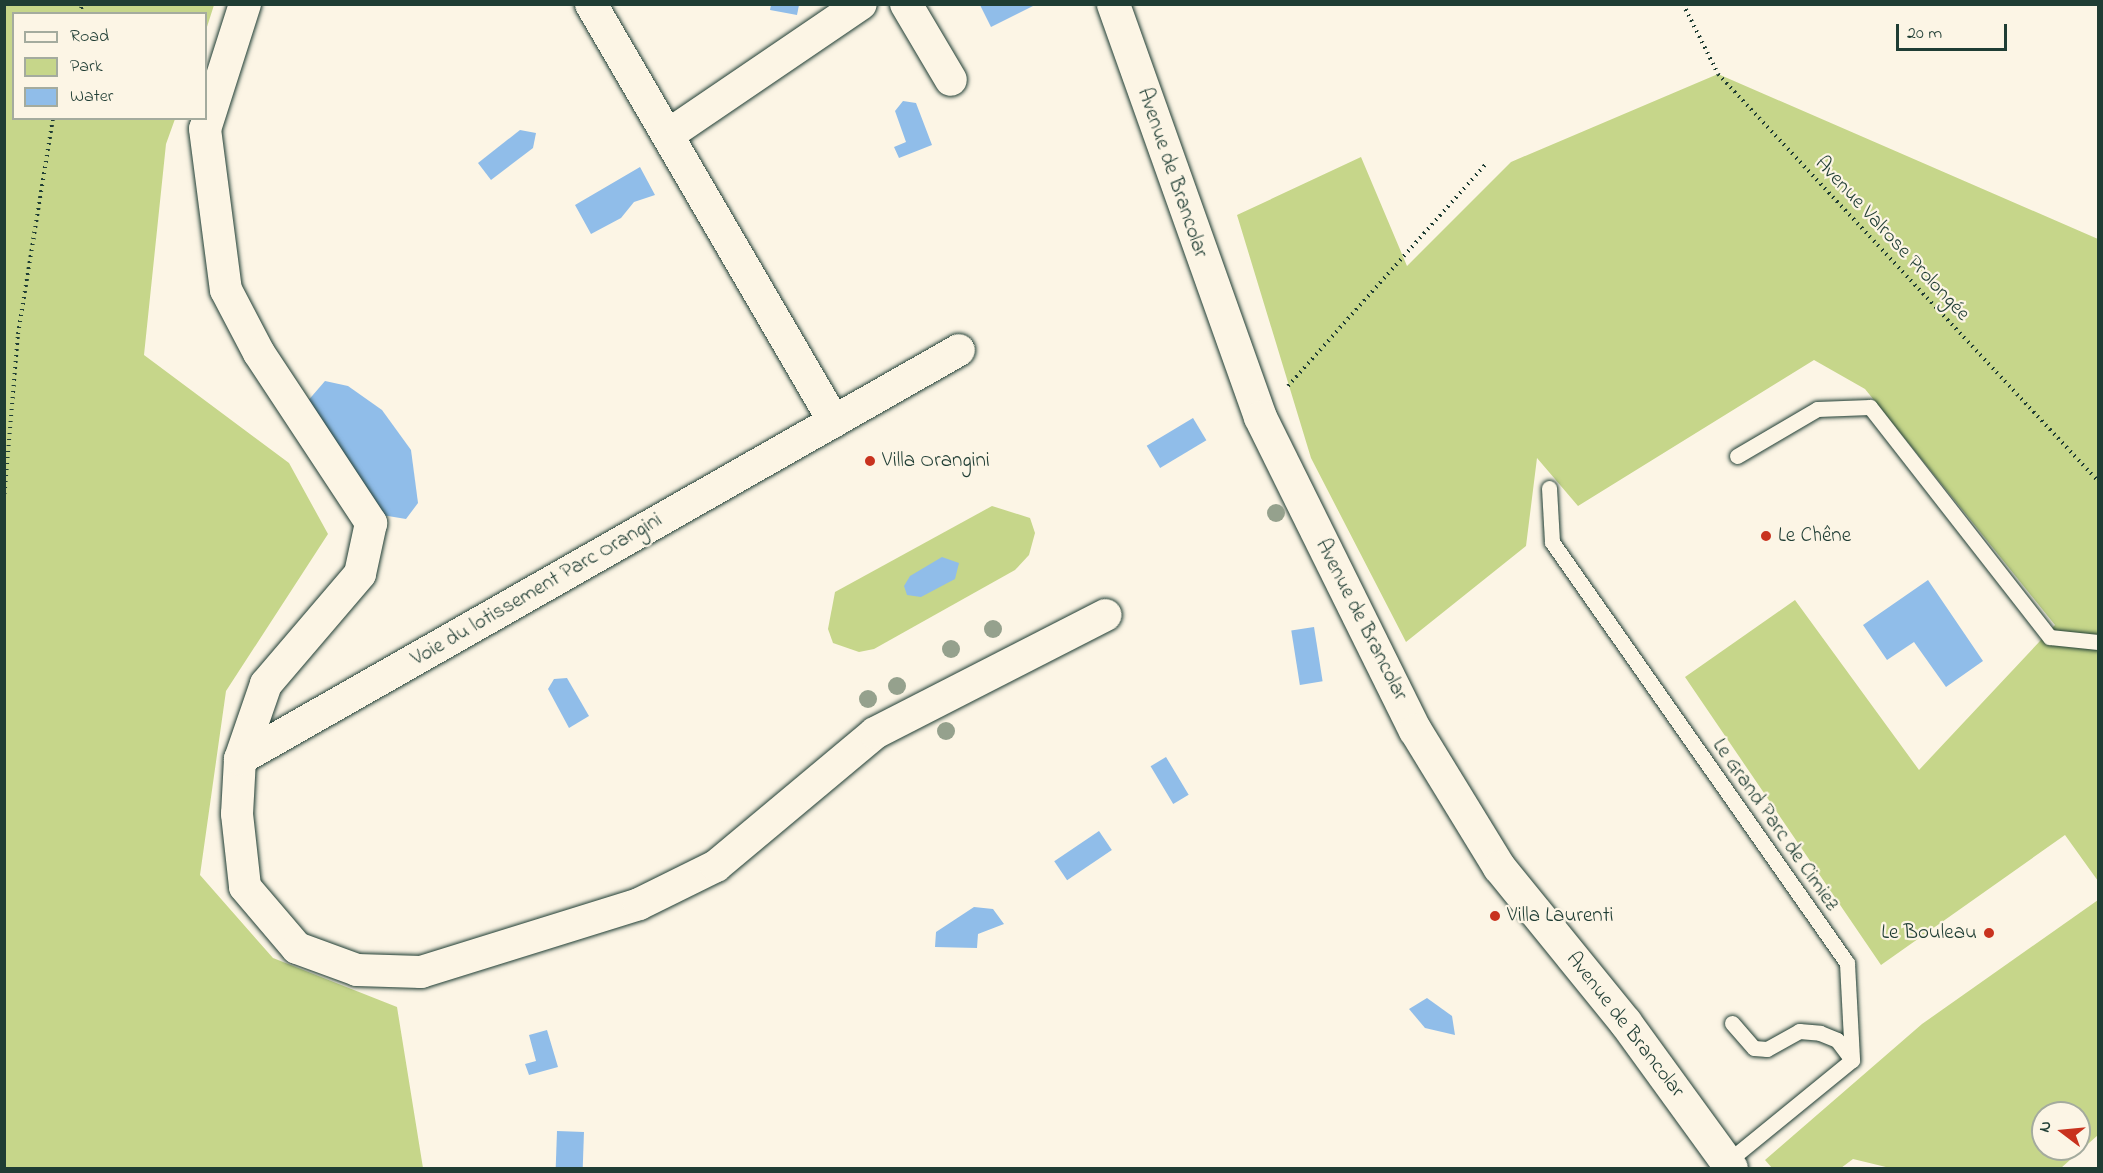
<!DOCTYPE html>
<html>
<head>
<meta charset="utf-8">
<style>
  body { margin:0 }
  #map { position:relative; width:2103px; height:1173px; overflow:hidden; background:#fcf5e5; font-family:"Indie Flower",sans-serif }
  div>[style] { position:absolute }
  .green>* { inset:0; background:#c6d68a }
  .water>* { inset:0; background:#90bde9; transform-origin:0 0 }
  .path>* { height:4px; margin-top:-2px; transform-origin:0; background:repeating-linear-gradient(90deg,#1f3d34 0 1.5px,transparent 0 6px) }
  .roads { filter:drop-shadow(0 0 2px #1f3d34) drop-shadow(0 0 2px #1f3d34) }
  .service>* { height:15px; margin:-7.5px; padding:0 7.5px; transform-origin:7.5px; border-radius:7.5px; background:#fcf5e5 }
  .minor>* { height:32px; margin:-16px; padding:0 16px; transform-origin:16px; border-radius:16px; background:#fcf5e5 }
  .tertiary>* { height:33px; margin:-16.5px; padding:0 16.5px; transform-origin:16.5px; border-radius:16.5px; background:#fcf5e5 }
  .trees>* { width:18px; height:18px; margin:-9px; border-radius:50%; background:#95a18d }
  .dots>* { width:16px; height:16px; translate:-50% -50%; box-sizing:border-box; border:3px solid #fcf5e5; border-radius:50% }
  span { translate:-50% -50%; white-space:nowrap; text-align:center; line-height:1.15; -webkit-text-stroke:4.5px #fcf5e5; paint-order:stroke }
  .street-label { font-size:21px; color:#1f3d34 }
  .poi-label { font-size:21px; color:#1f3d34 }
  .left { translate:0 -50%; text-align:left }
  .right { translate:-100% -50%; text-align:right }
  .frame { position:absolute; inset:0; border:6px solid #1f3d34; pointer-events:none }
  .legend { position:absolute; left:12px; top:12px; width:195px; height:108px; box-sizing:border-box; background:#fcf5e5; border:2px solid #a4ab9e; margin:0; padding:8px 10px; list-style:none; font-size:18px; color:#1f3d34 }
  .legend li { display:flex; align-items:center; gap:12px; height:30px }
  .legend b { width:30px; border:2px solid #a4ab9e }
  .north { position:absolute; left:2031px; top:1101px; width:60px; height:60px; box-sizing:border-box; background:#fcf5e5; border:2px solid #a4ab9e; border-radius:50%; rotate:286deg; font-size:16px; font-weight:700; line-height:24px; text-align:center; color:#1f3d34 }
  .north::after { content:''; display:block; margin:auto; width:21px; height:27px; background:#c8321e; clip-path:polygon(50% 0,100% 100%,50% 72%,0 100%) }
  .scale { position:absolute; left:1896px; top:24px; width:111px; height:27px; box-sizing:border-box; border:3px solid #1f3d34; border-top:0; padding-left:8px; font-size:18px; line-height:21px; white-space:nowrap; color:#1f3d34; -webkit-text-stroke:4px #fcf5e5; paint-order:stroke }
</style>
</head>
<body>
<div id="map">
  <div class="green">
    <div style="clip-path:polygon(5px 4px,214px 5px,206px 30px,206px 14px,14px 14px,14px 118px,175px 119px,166px 144px,144px 355px,289px 463px,328px 534px,226px 691px,200px 875px,273px 958px,397px 1007px,423px 1168px,5px 1168px)"></div>
    <div style="clip-path:polygon(1718px 74px,2098px 239px,2098px 881px,2065px 835px,1881px 965px,1685px 677px,1795px 600px,1919px 770px,2055px 625px,1865px 389px,1814px 360px,1578px 506px,1537px 458px,1526px 546px,1406px 642px,1311px 458px,1237px 215px,1361px 157px,1407px 266px,1511px 162px)"></div>
    <div style="clip-path:polygon(992px 506px,1030px 518px,1035px 533px,1029px 555px,1015px 570px,874px 649px,859px 652px,833px 643px,828px 629px,835px 592px)"></div>
    <div style="clip-path:polygon(evenodd,2098px 900px,2098px 1135px,2061px 1168px,1890px 1168px,1853px 1159px,1841px 1168px,1772px 1168px,1765px 1160px,1922px 1024px,2098px 900px,2043px 1113px,2079px 1113px,2079px 1149px,2043px 1149px,2043px 1113px)"></div>
  </div>
  <div class="water">
    <div style="clip-path:polygon(771px 5px,799px 5px,797px 15px,770px 10px)"></div>
    <div style="clip-path:polygon(980px 5px,1035px 5px,991px 27px)"></div>
    <div style="clip-path:polygon(903px 101px,916px 103px,932px 145px,899px 158px,894px 147px,906px 142px,895px 111px)"></div>
    <div style="clip-path:polygon(520px 130px,536px 133px,533px 148px,491px 180px,478px 163px)"></div>
    <div style="clip-path:polygon(640px 167px,655px 195px,634px 202px,621px 218px,591px 234px,575px 205px)"></div>
    <div style="clip-path:polygon(325px 381px,348px 386px,382px 410px,411px 450px,418px 503px,406px 519px,382px 515px,306px 403px)"></div>
    <div style="left:1193px;top:418px;width:26px;height:54px;rotate:59deg"></div>
    <div style="clip-path:polygon(942px 557px,959px 563px,955px 579px,921px 597px,907px 595px,904px 586px,910px 576px)"></div>
    <div style="clip-path:polygon(1928px 580px,1983px 661px,1946px 687px,1914px 642px,1887px 660px,1863px 625px)"></div>
    <div style="left:1314px;top:627px;width:55px;height:23px;rotate:81deg"></div>
    <div style="clip-path:polygon(567px 678px,589px 716px,569px 728px,548px 689px,554px 679px)"></div>
    <div style="left:1166px;top:757px;width:44px;height:18px;rotate:59deg"></div>
    <div style="left:1099px;top:831px;width:23px;height:54px;rotate:56deg"></div>
    <div style="clip-path:polygon(974px 907px,993px 909px,1004px 924px,978px 934px,977px 948px,935px 947px,936px 932px)"></div>
    <div style="clip-path:polygon(1427px 998px,1452px 1016px,1455px 1035px,1425px 1028px,1409px 1009px)"></div>
    <div style="clip-path:polygon(547px 1030px,558px 1067px,529px 1075px,525px 1064px,536px 1061px,529px 1035px)"></div>
    <div style="left:557px;top:1131px;width:27px;height:37px;rotate:2deg"></div>
  </div>
  <div class="path">
    <div style="left:1683px;top:4px;width:78px;rotate:63.4deg"></div>
    <div style="left:1718px;top:74px;width:557px;rotate:46.96deg"></div>
    <div style="left:79px;top:14px;width:11px;rotate:-68deg"></div>
    <div style="left:1288px;top:386px;width:296px;rotate:-48.3deg"></div>
    <div style="left:4px;top:500px;width:167px;rotate:-85.2deg"></div>
    <div style="left:18px;top:334px;width:219px;rotate:-80.8deg"></div>
  </div>
  <div class="roads">
    <div class="service">
      <div style="left:1737px;top:456px;width:93px;rotate:-30.4deg"></div>
      <div style="left:1817px;top:409px;width:53px;rotate:-2.2deg"></div>
      <div style="left:1870px;top:407px;width:292px;rotate:52deg"></div>
      <div style="left:2050px;top:637px;width:48px;rotate:5.9deg"></div>
      <div style="left:1549px;top:488px;width:54px;rotate:86.8deg"></div>
      <div style="left:1552px;top:542px;width:514px;rotate:54.98deg"></div>
      <div style="left:1847px;top:963px;width:97px;rotate:87deg"></div>
      <div style="left:1852px;top:1060px;width:161px;rotate:140.8deg"></div>
      <div style="left:1732px;top:1023px;width:33px;rotate:49deg"></div>
      <div style="left:1754px;top:1048px;width:13px;rotate:4deg"></div>
      <div style="left:1767px;top:1049px;width:37px;rotate:-29deg"></div>
      <div style="left:1799px;top:1031px;width:21px;rotate:5deg"></div>
      <div style="left:1820px;top:1033px;width:18px;rotate:22deg"></div>
      <div style="left:1837px;top:1040px;width:25px;rotate:53deg"></div>
    </div>
    <div class="minor">
      <div style="left:245px;top:4px;width:131px;rotate:107.7deg"></div>
      <div style="left:205px;top:129px;width:162px;rotate:82.6deg"></div>
      <div style="left:226px;top:290px;width:71px;rotate:62.4deg"></div>
      <div style="left:259px;top:353px;width:204px;rotate:56.6deg"></div>
      <div style="left:371px;top:523px;width:52px;rotate:102.2deg"></div>
      <div style="left:360px;top:574px;width:145px;rotate:130.5deg"></div>
      <div style="left:266px;top:684px;width:79px;rotate:109.1deg"></div>
      <div style="left:240px;top:759px;width:55px;rotate:93.1deg"></div>
      <div style="left:237px;top:814px;width:73px;rotate:83.7deg"></div>
      <div style="left:245px;top:887px;width:80px;rotate:49.6deg"></div>
      <div style="left:297px;top:948px;width:64px;rotate:20.1deg"></div>
      <div style="left:357px;top:970px;width:64px;rotate:1.8deg"></div>
      <div style="left:421px;top:972px;width:228px;rotate:-17.3deg"></div>
      <div style="left:639px;top:904px;width:86px;rotate:-26.3deg"></div>
      <div style="left:716px;top:866px;width:207px;rotate:-39.9deg"></div>
      <div style="left:875px;top:733px;width:259px;rotate:-27.1deg"></div>
      <div style="left:591px;top:4px;width:483px;rotate:59.8deg"></div>
      <div style="left:906px;top:4px;width:88px;rotate:59.4deg"></div>
      <div style="left:668px;top:135px;width:233px;rotate:-34.2deg"></div>
      <div style="left:240px;top:759px;width:827px;rotate:-29.63deg"></div>
    </div>
    <div class="tertiary">
      <div style="left:1113px;top:4px;width:438px;rotate:70.4deg"></div>
      <div style="left:1260px;top:417px;width:349px;rotate:63.7deg"></div>
      <div style="left:1415px;top:730px;width:161px;rotate:58.5deg"></div>
      <div style="left:1499px;top:867px;width:200px;rotate:50.9deg"></div>
      <div style="left:1625px;top:1022px;width:180px;rotate:54deg"></div>
    </div>
  </div>
  <div class="trees">
    <div style="left:1276px;top:513px"></div>
    <div style="left:993px;top:629px"></div>
    <div style="left:951px;top:649px"></div>
    <div style="left:897px;top:686px"></div>
    <div style="left:868px;top:699px"></div>
    <div style="left:946px;top:731px"></div>
  </div>
  <div class="dots">
    <div style="left:870px;top:461px;background:#c8321e"></div>
    <div style="left:1766px;top:536px;background:#c8321e"></div>
    <div style="left:1495px;top:916px;background:#c8321e"></div>
    <div style="left:1989px;top:933px;background:#c8321e"></div>
  </div>
  <div class="street-label">
    <span style="left:1172px;top:173px;rotate:71deg">Avenue de Brancolar</span>
    <span style="left:1892px;top:239px;rotate:47deg">Avenue Valrose Prolongée</span>
    <span style="left:537px;top:590px;rotate:-30deg">Voie du lotissement Parc Orangini</span>
    <span style="left:1361px;top:620px;rotate:63deg">Avenue de Brancolar</span>
    <span style="left:1775px;top:825px;rotate:55deg">Le Grand Parc de Cimiez</span>
    <span style="left:1625px;top:1025px;rotate:52deg">Avenue de Brancolar</span>
  </div>
  <div class="poi-label">
    <span class="left" style="left:882px;top:461px">Villa Orangini</span>
    <span class="left" style="left:1778px;top:536px">Le Chêne</span>
    <span class="left" style="left:1507px;top:916px">Villa Laurenti</span>
    <span class="right" style="left:1977px;top:933px">Le Bouleau</span>
  </div>
  <div class="frame"></div>
  <ul class="legend">
  <li><b style="height:8px;background:#fcf5e5"></b>Road</li>
  <li><b style="height:16px;background:#c6d68a"></b>Park</li>
  <li><b style="height:16px;background:#90bde9"></b>Water</li>
  </ul>
  <div class="north">N</div>
  <div class="scale">20 m</div>
</div>
</body>
</html>
